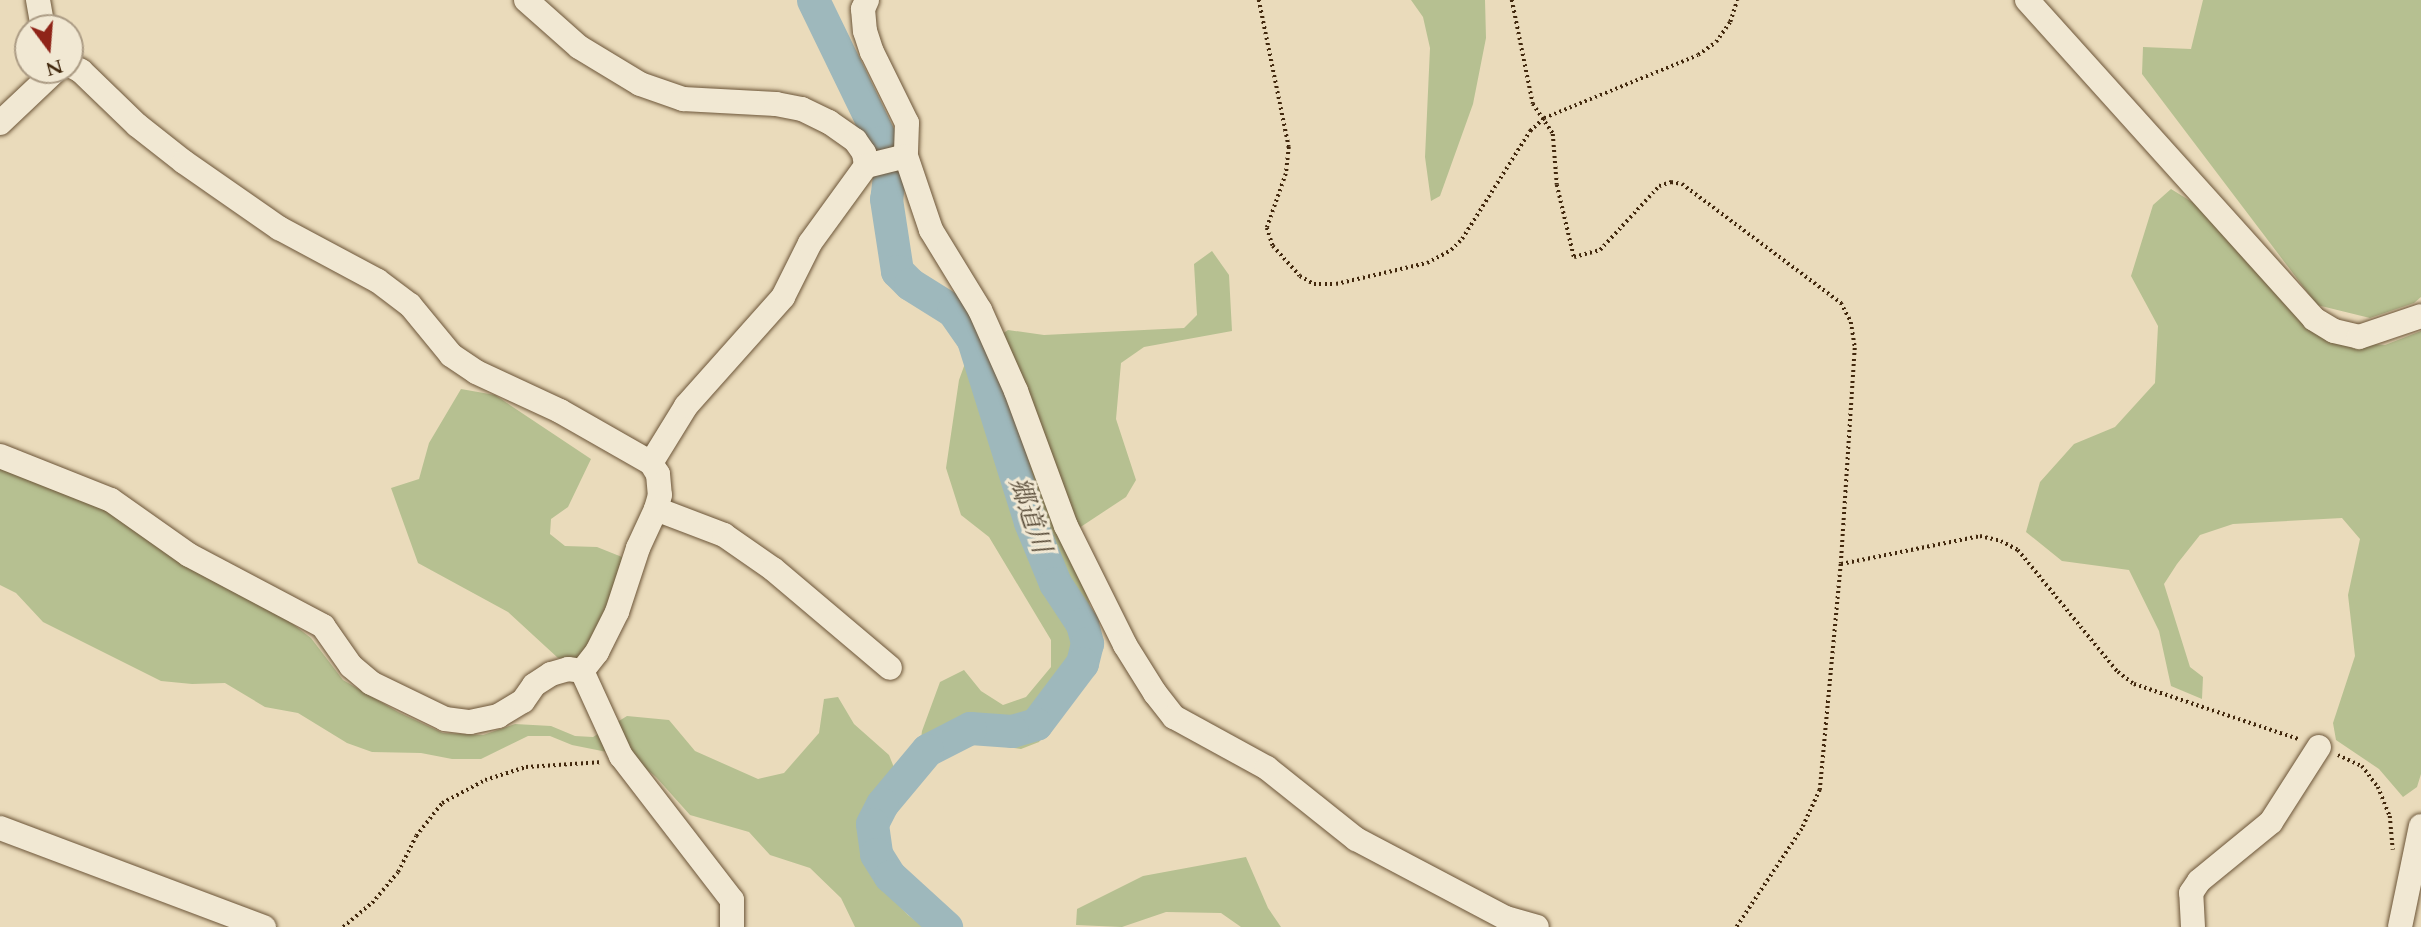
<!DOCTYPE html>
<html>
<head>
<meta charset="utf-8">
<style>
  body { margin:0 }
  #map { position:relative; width:2421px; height:927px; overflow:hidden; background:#eadbbb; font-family:Cardo,"Noto Serif JP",serif }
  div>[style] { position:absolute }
  .green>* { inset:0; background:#b6c091 }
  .river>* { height:33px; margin:-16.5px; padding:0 16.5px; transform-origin:16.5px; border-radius:16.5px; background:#9eb8bc }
  .path>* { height:3.5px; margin-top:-1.75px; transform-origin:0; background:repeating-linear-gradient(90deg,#42280d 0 2px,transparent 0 5.5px) }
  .roads { filter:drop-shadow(0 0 2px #6c5538) drop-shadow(0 0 2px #6c5538) }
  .minor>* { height:24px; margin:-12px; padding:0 12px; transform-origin:12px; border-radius:12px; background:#f1e8d3 }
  span { translate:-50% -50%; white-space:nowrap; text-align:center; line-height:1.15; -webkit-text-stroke:6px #f1e8d3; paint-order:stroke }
  .water-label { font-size:26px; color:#594c39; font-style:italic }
  .north { position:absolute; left:14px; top:14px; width:70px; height:70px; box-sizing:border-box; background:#f1e8d3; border:2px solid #ab9b84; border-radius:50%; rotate:164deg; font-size:19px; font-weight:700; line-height:28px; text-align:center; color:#42280d }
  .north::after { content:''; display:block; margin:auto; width:24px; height:32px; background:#8f2418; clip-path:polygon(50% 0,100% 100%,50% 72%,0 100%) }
</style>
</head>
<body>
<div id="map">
  <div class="green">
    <div style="clip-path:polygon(1411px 0,1485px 0,1486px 38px,1473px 104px,1440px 196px,1431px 201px,1425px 157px,1430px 48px,1423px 17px)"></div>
    <div style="clip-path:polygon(2203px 0,2421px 0,2421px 297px,2414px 303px,2370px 318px,2317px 305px,2142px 74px,2143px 47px,2191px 49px)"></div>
    <div style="clip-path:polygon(2171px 189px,2213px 215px,2290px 310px,2330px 341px,2385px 345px,2421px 331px,2421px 774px,2417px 787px,2403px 797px,2379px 769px,2336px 740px,2333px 723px,2355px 656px,2348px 595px,2360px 539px,2342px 518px,2233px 524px,2200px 535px,2177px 564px,2164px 584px,2190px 667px,2203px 677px,2202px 699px,2171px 686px,2159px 631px,2129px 570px,2062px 561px,2026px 532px,2040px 482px,2074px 444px,2115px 427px,2155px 383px,2158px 326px,2131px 276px,2153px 205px)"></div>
    <div style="clip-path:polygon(1212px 251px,1229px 275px,1232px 331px,1144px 347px,1121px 363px,1116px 419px,1136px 480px,1126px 497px,1076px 530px,1083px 585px,1095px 620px,1088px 673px,1039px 742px,1021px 749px,982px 744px,959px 745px,943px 755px,920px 745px,922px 731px,940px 682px,964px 670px,981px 691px,1003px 705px,1026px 697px,1051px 667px,1051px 640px,989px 537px,961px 515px,946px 468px,959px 380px,967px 358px,1008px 330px,1044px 335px,1184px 328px,1197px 315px,1194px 264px)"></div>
    <div style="clip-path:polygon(461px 389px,495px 395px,591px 459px,568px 507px,551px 519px,550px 534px,565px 546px,597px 547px,622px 557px,611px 620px,586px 659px,558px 658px,508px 612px,418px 563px,391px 488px,419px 479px,429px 443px)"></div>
    <div style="clip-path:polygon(0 466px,103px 509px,277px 612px,311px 638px,343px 680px,398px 712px,443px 733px,483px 735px,515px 724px,551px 726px,575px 736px,593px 737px,627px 716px,669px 720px,695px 751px,758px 779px,784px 773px,819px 733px,824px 699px,838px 697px,854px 724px,889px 755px,895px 770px,861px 811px,860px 847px,876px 881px,908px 915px,924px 927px,855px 927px,841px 898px,810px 868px,770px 855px,749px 832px,690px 815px,656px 777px,632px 757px,572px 745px,550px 736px,528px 736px,481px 759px,452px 759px,421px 753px,372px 752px,347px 743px,298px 713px,265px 707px,225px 683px,192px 684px,161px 681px,43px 622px,16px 593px,0 585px)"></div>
    <div style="clip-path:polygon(1246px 857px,1268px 908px,1281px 927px,1241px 927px,1221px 913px,1166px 912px,1122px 927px,1076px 925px,1077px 909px,1143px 876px)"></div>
  </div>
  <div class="river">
    <div style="left:813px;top:0;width:158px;rotate:64.1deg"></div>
    <div style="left:882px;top:142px;width:27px;rotate:73deg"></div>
    <div style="left:890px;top:168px;width:31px;rotate:97deg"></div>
    <div style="left:886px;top:199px;width:73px;rotate:81.3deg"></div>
    <div style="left:897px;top:271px;width:18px;rotate:45deg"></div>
    <div style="left:910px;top:284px;width:51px;rotate:32.1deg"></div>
    <div style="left:953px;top:311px;width:35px;rotate:55deg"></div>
    <div style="left:973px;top:340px;width:191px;rotate:72.6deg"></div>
    <div style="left:1030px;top:522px;width:66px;rotate:67.7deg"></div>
    <div style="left:1055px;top:583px;width:49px;rotate:56.6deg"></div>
    <div style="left:1082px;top:624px;width:20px;rotate:75deg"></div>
    <div style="left:1087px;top:643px;width:21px;rotate:104deg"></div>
    <div style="left:1082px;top:663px;width:76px;rotate:127deg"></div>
    <div style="left:1036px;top:724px;width:25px;rotate:164deg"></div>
    <div style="left:1012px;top:731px;width:42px;rotate:-175.9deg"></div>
    <div style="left:970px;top:728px;width:48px;rotate:152.9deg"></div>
    <div style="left:927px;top:750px;width:70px;rotate:129.8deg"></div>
    <div style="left:882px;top:804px;width:22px;rotate:117deg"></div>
    <div style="left:872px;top:824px;width:30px;rotate:82deg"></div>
    <div style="left:876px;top:854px;width:26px;rotate:58deg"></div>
    <div style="left:890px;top:876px;width:76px;rotate:42.3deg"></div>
  </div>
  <div class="path">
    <div style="left:1259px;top:0;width:150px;rotate:78.5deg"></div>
    <div style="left:1289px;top:147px;width:27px;rotate:96deg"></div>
    <div style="left:1286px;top:174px;width:57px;rotate:109.4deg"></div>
    <div style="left:1267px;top:228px;width:19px;rotate:72deg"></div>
    <div style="left:1273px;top:246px;width:40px;rotate:48deg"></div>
    <div style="left:1300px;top:276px;width:16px;rotate:30deg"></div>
    <div style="left:1314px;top:284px;width:22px"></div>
    <div style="left:1336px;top:284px;width:93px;rotate:-13deg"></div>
    <div style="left:1427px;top:263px;width:27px;rotate:-28deg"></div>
    <div style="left:1451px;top:250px;width:16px;rotate:-45deg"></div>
    <div style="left:1462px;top:239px;width:128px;rotate:-57.8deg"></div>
    <div style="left:1530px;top:131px;width:19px;rotate:-43deg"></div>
    <div style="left:1544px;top:118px;width:166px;rotate:-22.2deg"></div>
    <div style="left:1698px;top:55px;width:22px;rotate:-36deg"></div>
    <div style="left:1716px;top:42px;width:24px;rotate:-55deg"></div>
    <div style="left:1730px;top:22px;width:23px;rotate:-72deg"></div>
    <div style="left:1512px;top:0;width:106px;rotate:78.6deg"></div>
    <div style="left:1533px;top:104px;width:36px;rotate:56deg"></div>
    <div style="left:1553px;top:134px;width:51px;rotate:85.5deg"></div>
    <div style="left:1557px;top:185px;width:74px;rotate:76.7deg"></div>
    <div style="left:1574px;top:257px;width:27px;rotate:-15deg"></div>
    <div style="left:1600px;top:250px;width:87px;rotate:-47.3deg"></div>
    <div style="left:1659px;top:186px;width:13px;rotate:-18deg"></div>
    <div style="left:1671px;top:182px;width:11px;rotate:10deg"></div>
    <div style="left:1682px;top:184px;width:199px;rotate:36.8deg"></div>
    <div style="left:1841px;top:303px;width:21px;rotate:62deg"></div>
    <div style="left:1851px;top:322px;width:26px;rotate:81deg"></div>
    <div style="left:1855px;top:348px;width:216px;rotate:93.7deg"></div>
    <div style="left:1841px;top:564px;width:227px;rotate:95.3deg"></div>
    <div style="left:1820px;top:790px;width:43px;rotate:114.8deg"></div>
    <div style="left:1802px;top:829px;width:118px;rotate:123.6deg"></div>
    <div style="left:1841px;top:564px;width:142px;rotate:-11.4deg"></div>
    <div style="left:1980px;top:536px;width:22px;rotate:13deg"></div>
    <div style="left:2001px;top:541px;width:19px;rotate:28deg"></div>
    <div style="left:2018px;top:550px;width:158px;rotate:50.7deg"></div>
    <div style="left:2118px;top:672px;width:20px;rotate:37deg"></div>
    <div style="left:2134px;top:684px;width:173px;rotate:18.5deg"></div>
    <div style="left:2338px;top:755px;width:26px;rotate:25deg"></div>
    <div style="left:2362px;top:766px;width:26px;rotate:53deg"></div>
    <div style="left:2378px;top:787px;width:31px;rotate:68deg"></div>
    <div style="left:2390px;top:816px;width:34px;rotate:85deg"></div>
    <div style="left:343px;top:927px;width:38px;rotate:-40deg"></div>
    <div style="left:372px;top:903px;width:40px;rotate:-50deg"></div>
    <div style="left:398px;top:872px;width:40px;rotate:-63.4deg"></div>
    <div style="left:416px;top:836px;width:42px;rotate:-51.8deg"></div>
    <div style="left:442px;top:803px;width:49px;rotate:-28.1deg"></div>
    <div style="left:485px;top:780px;width:43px;rotate:-17.6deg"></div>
    <div style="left:526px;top:767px;width:77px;rotate:-3.7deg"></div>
  </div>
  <div class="roads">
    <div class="minor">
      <div style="left:38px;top:0;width:28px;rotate:80deg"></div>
      <div style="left:526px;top:0;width:71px;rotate:41.6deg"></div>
      <div style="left:579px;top:47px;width:71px;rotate:31.2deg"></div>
      <div style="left:640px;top:84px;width:46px;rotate:19.2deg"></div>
      <div style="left:683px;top:99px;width:93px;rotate:3.1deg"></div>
      <div style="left:776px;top:104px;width:26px;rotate:11deg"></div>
      <div style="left:802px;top:109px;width:30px;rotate:26deg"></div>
      <div style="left:829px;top:122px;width:32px;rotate:35deg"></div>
      <div style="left:855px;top:140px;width:16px;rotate:55deg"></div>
      <div style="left:864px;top:153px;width:13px;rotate:81deg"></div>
      <div style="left:867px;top:0;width:10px;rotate:114deg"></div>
      <div style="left:863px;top:9px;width:22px;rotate:85deg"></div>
      <div style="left:865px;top:31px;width:22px;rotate:72deg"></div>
      <div style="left:872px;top:52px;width:79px;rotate:63.8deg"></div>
      <div style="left:907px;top:123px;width:33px;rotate:92deg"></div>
      <div style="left:906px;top:156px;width:78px;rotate:71.3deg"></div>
      <div style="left:931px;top:230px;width:94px;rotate:58.5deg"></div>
      <div style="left:980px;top:310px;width:89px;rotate:66deg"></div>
      <div style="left:1016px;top:391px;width:144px;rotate:69.7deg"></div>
      <div style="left:1066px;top:526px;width:133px;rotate:63.6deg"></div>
      <div style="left:1125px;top:645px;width:57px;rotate:58deg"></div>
      <div style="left:1155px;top:693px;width:31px;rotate:52deg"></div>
      <div style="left:1174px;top:717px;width:106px;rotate:28.7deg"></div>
      <div style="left:1267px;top:768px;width:114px;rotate:38.6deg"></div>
      <div style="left:1356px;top:839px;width:170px;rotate:27.8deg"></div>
      <div style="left:1506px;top:918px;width:32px;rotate:16deg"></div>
      <div style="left:2027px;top:0;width:429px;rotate:48deg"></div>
      <div style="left:2314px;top:319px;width:23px;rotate:31deg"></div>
      <div style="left:2334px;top:331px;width:26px;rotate:13deg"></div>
      <div style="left:2359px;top:337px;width:65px;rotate:-18.7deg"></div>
      <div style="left:70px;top:65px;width:13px;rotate:29deg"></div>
      <div style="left:81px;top:71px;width:78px;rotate:44deg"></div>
      <div style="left:137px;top:125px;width:60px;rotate:38.2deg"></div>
      <div style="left:184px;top:162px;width:116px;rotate:34.8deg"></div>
      <div style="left:279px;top:228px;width:112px;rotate:28.2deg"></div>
      <div style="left:378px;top:281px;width:40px;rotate:37deg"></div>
      <div style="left:410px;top:305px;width:65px;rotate:50.6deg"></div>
      <div style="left:451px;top:355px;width:30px;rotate:34deg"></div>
      <div style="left:476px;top:372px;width:93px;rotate:24.9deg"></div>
      <div style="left:560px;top:411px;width:105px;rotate:29.7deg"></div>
      <div style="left:651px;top:463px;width:13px;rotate:58deg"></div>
      <div style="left:658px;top:474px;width:21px;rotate:85deg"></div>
      <div style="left:660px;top:495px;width:15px;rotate:106deg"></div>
      <div style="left:656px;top:509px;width:43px;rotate:114.8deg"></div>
      <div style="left:638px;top:548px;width:67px;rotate:108.2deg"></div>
      <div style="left:617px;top:612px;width:45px;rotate:116.6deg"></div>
      <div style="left:597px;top:652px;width:24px;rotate:128deg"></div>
      <div style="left:0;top:123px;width:77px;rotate:-43.4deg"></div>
      <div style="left:0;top:456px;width:119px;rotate:21.6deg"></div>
      <div style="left:111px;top:500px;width:95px;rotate:35.2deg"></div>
      <div style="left:189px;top:555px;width:152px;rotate:27.9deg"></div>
      <div style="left:323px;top:626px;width:49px;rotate:55deg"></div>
      <div style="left:351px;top:666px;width:26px;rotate:40deg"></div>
      <div style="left:371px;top:683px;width:82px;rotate:25.9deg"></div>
      <div style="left:445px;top:719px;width:25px;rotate:7deg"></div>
      <div style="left:470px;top:722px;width:29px;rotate:-12deg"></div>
      <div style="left:498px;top:716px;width:29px;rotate:-31deg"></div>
      <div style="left:523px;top:701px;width:19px;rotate:-55deg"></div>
      <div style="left:534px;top:685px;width:20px;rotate:-33deg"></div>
      <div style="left:551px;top:674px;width:18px;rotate:-16deg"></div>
      <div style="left:568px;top:669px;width:14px;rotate:8deg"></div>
      <div style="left:582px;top:671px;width:94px;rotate:65.4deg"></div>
      <div style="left:621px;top:756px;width:182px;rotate:52.4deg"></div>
      <div style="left:732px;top:900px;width:27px;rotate:90deg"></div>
      <div style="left:651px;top:463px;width:67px;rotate:-58.4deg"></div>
      <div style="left:686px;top:406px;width:146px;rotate:-48.3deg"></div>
      <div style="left:783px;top:297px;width:60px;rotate:-63.4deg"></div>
      <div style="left:810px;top:243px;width:95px;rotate:-54deg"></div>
      <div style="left:866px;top:166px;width:41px;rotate:-14deg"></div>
      <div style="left:656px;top:509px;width:73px;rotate:20.9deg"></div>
      <div style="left:724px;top:535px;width:60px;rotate:34.8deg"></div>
      <div style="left:773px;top:569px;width:153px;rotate:40.2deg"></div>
      <div style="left:0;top:828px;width:282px;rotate:20.6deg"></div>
      <div style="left:2193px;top:927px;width:34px;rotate:-93deg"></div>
      <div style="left:2191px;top:893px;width:14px;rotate:-56deg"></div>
      <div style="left:2199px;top:881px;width:93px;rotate:-39.3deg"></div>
      <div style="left:2271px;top:822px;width:89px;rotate:-57.4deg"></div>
      <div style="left:2400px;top:927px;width:103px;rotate:-78.3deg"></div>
    </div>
  </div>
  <div class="water-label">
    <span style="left:1030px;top:515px;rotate:71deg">郷道川</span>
  </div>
  <div class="north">N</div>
</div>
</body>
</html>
